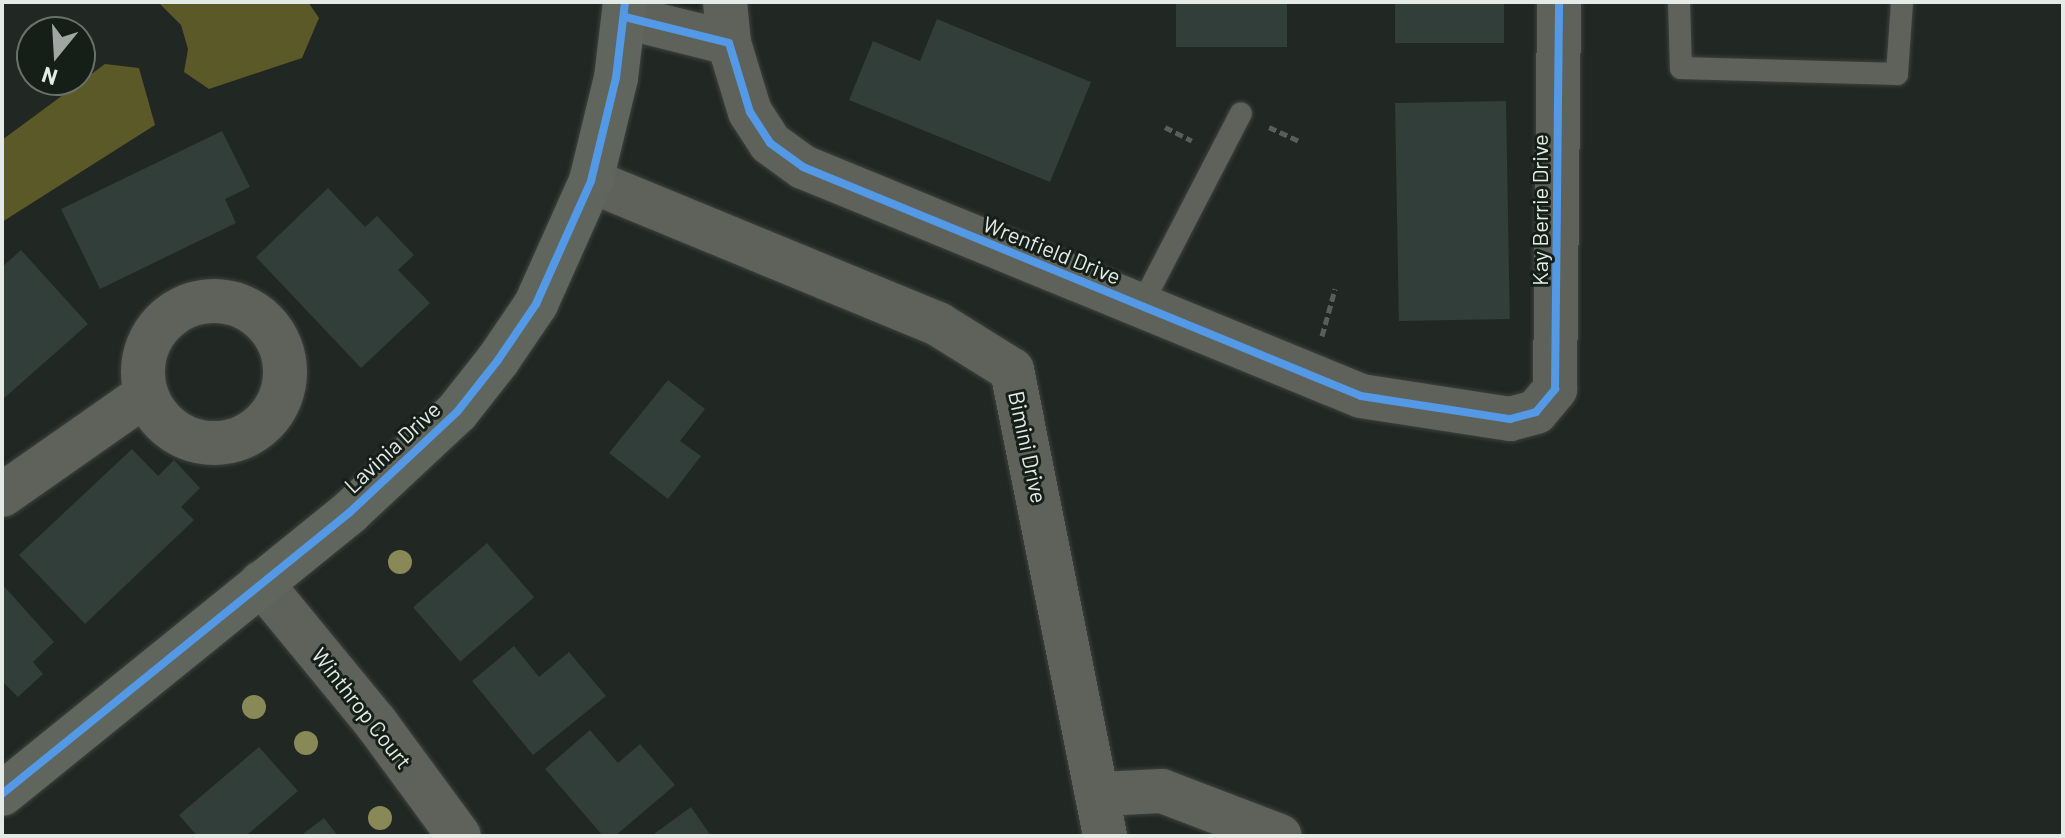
<!DOCTYPE html>
<html>
<head>
<meta charset="utf-8">
<style>
  body { margin:0 }
  #map { position:relative; width:2065px; height:838px; overflow:hidden; background:#212722; font-family:Barlow,sans-serif }
  div>[style] { position:absolute }
  .forest>* { inset:0; background:#5c5929 }
  .building>* { inset:0; background:#313e3a; transform-origin:0 0 }
  .path>* { height:5px; margin-top:-2.5px; transform-origin:0; background:repeating-linear-gradient(90deg,#5a5e58 0 8px,transparent 0 12px) }
  .roads { filter:drop-shadow(0 0 2px #3d423e) drop-shadow(0 0 2px #3d423e) }
  .lane>* { height:22px; margin:-11px; padding:0 11px; transform-origin:11px; border-radius:11px; background:#5e625b }
  .street>* { height:44px; margin:-22px; padding:0 22px; transform-origin:22px; border-radius:22px; background:#5e625b }
  .street>.ring { margin:-22px; padding:0; box-sizing:content-box; background:none; border:44px solid #5e625b; border-radius:50% }
  .secondary>* { height:44px; margin:-22px; padding:0 22px; transform-origin:22px; border-radius:22px; background:#60655d }
  .cycleway>* { height:8px; margin:-4px; padding:0 4px; transform-origin:4px; border-radius:4px; background:#5399e6 }
  .trees>* { width:24px; height:24px; margin:-12px; border-radius:50%; background:#898958 }
  span { translate:-50% -50%; white-space:nowrap; text-align:center; line-height:1.15; -webkit-text-stroke:6px #151f18; paint-order:stroke }
  .street-label { font-size:22px; color:#e4ebe6 }
  .frame { position:absolute; inset:0; border:4px solid #e4ebe6; pointer-events:none }
  .north { position:absolute; left:16px; top:16px; width:80px; height:80px; box-sizing:border-box; background:#151f18; border:2px solid #68716a; border-radius:50%; rotate:198deg; font-size:22px; font-weight:700; line-height:32px; text-align:center; color:#e4ebe6 }
  .north::after { content:''; display:block; margin:auto; width:28px; height:36px; background:#a0a6a1; clip-path:polygon(50% 0,100% 100%,50% 72%,0 100%) }
</style>
</head>
<body>
<div id="map">
  <div class="forest">
    <div style="clip-path:polygon(158px 2px,308px 2px,319px 18px,302px 58px,209px 89px,184px 72px,188px 49px,181px 25px)"></div>
    <div style="clip-path:polygon(105px 64px,139px 68px,155px 125px,2px 222px,2px 140px)"></div>
  </div>
  <div class="building">
    <div style="left:1176px;top:2px;width:111px;height:45px"></div>
    <div style="left:1395px;top:2px;width:109px;height:41px"></div>
    <div style="clip-path:polygon(937px 19px,1091px 82px,1050px 182px,849px 100px,873px 41px,920px 61px)"></div>
    <div style="left:1506px;top:101px;width:218px;height:111px;rotate:89deg"></div>
    <div style="clip-path:polygon(222px 131px,250px 187px,225px 199px,236px 223px,100px 289px,61px 209px)"></div>
    <div style="clip-path:polygon(328px 188px,365px 227px,377px 216px,414px 255px,398px 270px,430px 303px,361px 368px,256px 257px)"></div>
    <div style="clip-path:polygon(21px 250px,88px 324px,2px 400px,2px 267px)"></div>
    <div style="clip-path:polygon(668px 380px,705px 409px,680px 441px,701px 456px,668px 499px,609px 453px)"></div>
    <div style="clip-path:polygon(132px 449px,158px 476px,174px 460px,200px 488px,181px 507px,194px 520px,85px 624px,19px 555px)"></div>
    <div style="left:487px;top:543px;width:72px;height:98px;rotate:49deg"></div>
    <div style="clip-path:polygon(2px 584px,54px 642px,33px 662px,43px 674px,18px 697px,2px 681px)"></div>
    <div style="clip-path:polygon(514px 646px,539px 677px,569px 652px,606px 696px,533px 755px,472px 681px)"></div>
    <div style="clip-path:polygon(590px 730px,618px 763px,640px 744px,675px 785px,615px 836px,603px 836px,545px 769px)"></div>
    <div style="clip-path:polygon(259px 747px,298px 791px,246px 836px,197px 836px,179px 815px)"></div>
    <div style="clip-path:polygon(691px 807px,711px 836px,651px 836px)"></div>
    <div style="clip-path:polygon(324px 818px,338px 836px,300px 836px)"></div>
  </div>
  <div class="path">
    <div style="left:1165px;top:127px;width:30px;rotate:27deg"></div>
    <div style="left:1269px;top:127px;width:35px;rotate:25deg"></div>
    <div style="left:1322px;top:336px;width:49px;rotate:-74.5deg"></div>
  </div>
  <div class="roads">
    <div class="lane">
      <div style="left:1679px;top:2px;width:66px;rotate:88.3deg"></div>
      <div style="left:1681px;top:68px;width:216px;rotate:1.6deg"></div>
      <div style="left:1897px;top:74px;width:72px;rotate:-86deg"></div>
      <div style="left:1141px;top:306px;width:217px;rotate:-62.6deg"></div>
    </div>
    <div class="street">
      <div style="left:725px;top:2px;width:41px;rotate:84.4deg"></div>
      <div style="left:625px;top:17px;width:107px;rotate:14deg"></div>
      <div style="left:729px;top:43px;width:72px;rotate:73.1deg"></div>
      <div style="left:750px;top:112px;width:37px;rotate:57deg"></div>
      <div style="left:770px;top:143px;width:41px;rotate:36deg"></div>
      <div style="left:803px;top:167px;width:603px;rotate:22.31deg"></div>
      <div style="left:1361px;top:396px;width:151px;rotate:8.8deg"></div>
      <div style="left:1510px;top:419px;width:27px;rotate:-15deg"></div>
      <div style="left:1536px;top:412px;width:30px;rotate:-50deg"></div>
      <div style="left:1555px;top:389px;width:387px;rotate:-89.4deg"></div>
      <div style="left:591px;top:181px;width:375px;rotate:22.4deg"></div>
      <div style="left:938px;top:324px;width:87px;rotate:31.9deg"></div>
      <div style="left:1012px;top:370px;width:475px;rotate:78.7deg"></div>
      <div class="ring" style="left:143px;top:301px;width:98px;height:98px"></div>
      <div style="left:2px;top:495px;width:176px;rotate:-35deg"></div>
      <div style="left:261px;top:583px;width:181px;rotate:50.6deg"></div>
      <div style="left:376px;top:723px;width:140px;rotate:53.7deg"></div>
      <div style="left:1100px;top:794px;width:62px;rotate:-2.8deg"></div>
      <div style="left:1162px;top:791px;width:126px;rotate:20.9deg"></div>
    </div>
    <div class="secondary">
      <div style="left:2px;top:794px;width:447px;rotate:-39deg"></div>
      <div style="left:349px;top:513px;width:148px;rotate:-43.1deg"></div>
      <div style="left:457px;top:412px;width:66px;rotate:-51.7deg"></div>
      <div style="left:498px;top:360px;width:68px;rotate:-55.8deg"></div>
      <div style="left:536px;top:304px;width:135px;rotate:-65.9deg"></div>
      <div style="left:591px;top:181px;width:106px;rotate:-76.4deg"></div>
      <div style="left:616px;top:78px;width:77px;rotate:-83.2deg"></div>
    </div>
  </div>
  <div class="cycleway">
    <div style="left:625px;top:17px;width:107px;rotate:14deg"></div>
    <div style="left:729px;top:43px;width:72px;rotate:73.1deg"></div>
    <div style="left:750px;top:112px;width:37px;rotate:57deg"></div>
    <div style="left:770px;top:143px;width:41px;rotate:36deg"></div>
    <div style="left:803px;top:167px;width:603px;rotate:22.31deg"></div>
    <div style="left:1361px;top:396px;width:151px;rotate:8.8deg"></div>
    <div style="left:1510px;top:419px;width:27px;rotate:-15deg"></div>
    <div style="left:1536px;top:412px;width:30px;rotate:-50deg"></div>
    <div style="left:1555px;top:389px;width:387px;rotate:-89.4deg"></div>
    <div style="left:2px;top:794px;width:447px;rotate:-39deg"></div>
    <div style="left:349px;top:513px;width:148px;rotate:-43.1deg"></div>
    <div style="left:457px;top:412px;width:66px;rotate:-51.7deg"></div>
    <div style="left:498px;top:360px;width:68px;rotate:-55.8deg"></div>
    <div style="left:536px;top:304px;width:135px;rotate:-65.9deg"></div>
    <div style="left:591px;top:181px;width:106px;rotate:-76.4deg"></div>
    <div style="left:616px;top:78px;width:77px;rotate:-83.2deg"></div>
  </div>
  <div class="trees">
    <div style="left:400px;top:562px"></div>
    <div style="left:254px;top:707px"></div>
    <div style="left:306px;top:743px"></div>
    <div style="left:380px;top:818px"></div>
  </div>
  <div class="street-label">
    <span style="left:1540px;top:210px;rotate:-90deg">Kay Berrie Drive</span>
    <span style="left:1052px;top:250px;rotate:22deg">Wrenfield Drive</span>
    <span style="left:392px;top:447px;rotate:-43deg">Lavinia Drive</span>
    <span style="left:1028px;top:447px;rotate:78deg">Bimini Drive</span>
    <span style="left:362px;top:708px;rotate:52deg">Winthrop Court</span>
  </div>
  <div class="frame"></div>
  <div class="north">N</div>
</div>
</body>
</html>
